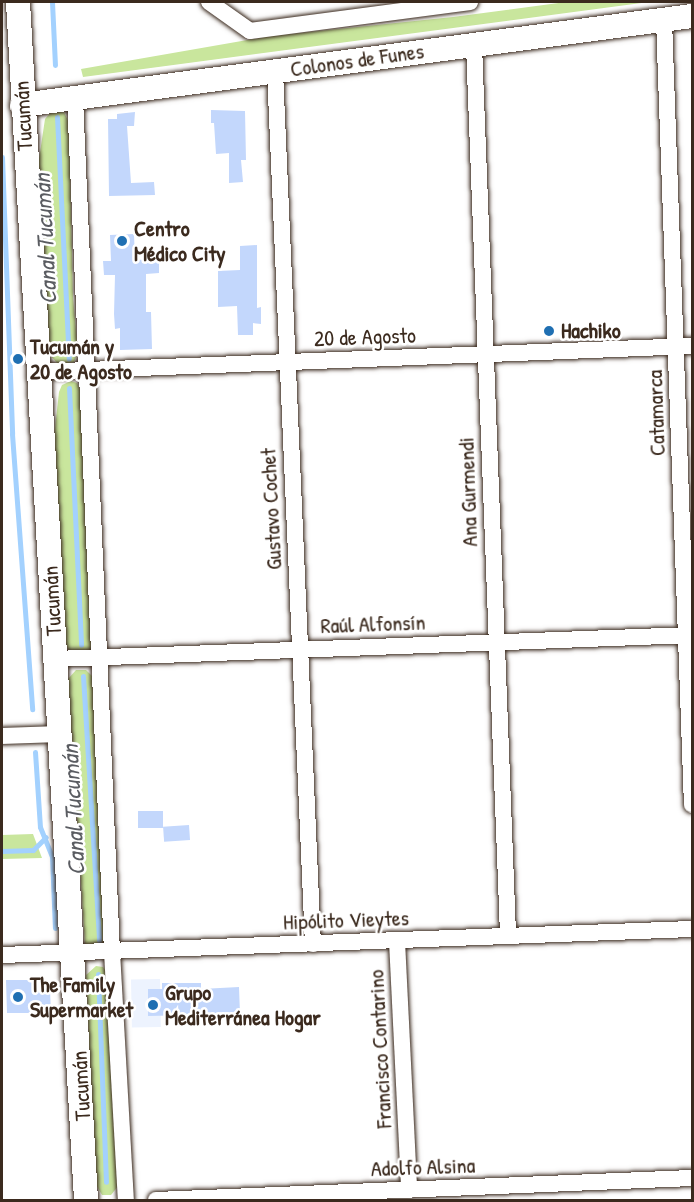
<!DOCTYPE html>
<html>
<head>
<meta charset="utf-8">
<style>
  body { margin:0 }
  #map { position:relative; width:694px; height:1202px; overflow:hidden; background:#fff; font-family:"Patrick Hand",sans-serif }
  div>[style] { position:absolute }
  .built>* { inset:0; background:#edf3fe; transform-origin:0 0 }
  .green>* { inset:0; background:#c9e69d }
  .stream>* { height:5px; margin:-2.5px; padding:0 2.5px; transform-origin:2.5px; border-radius:2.5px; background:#a3d1fe }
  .building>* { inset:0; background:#c3d7fc; transform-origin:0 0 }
  .roads { filter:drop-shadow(0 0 2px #3b2a1e) drop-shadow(0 0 2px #3b2a1e) }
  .street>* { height:16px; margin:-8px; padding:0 8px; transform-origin:8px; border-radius:8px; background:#fff }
  .secondary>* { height:24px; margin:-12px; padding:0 12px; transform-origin:12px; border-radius:12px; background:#fff }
  .dots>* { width:16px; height:16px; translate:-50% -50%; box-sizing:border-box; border:3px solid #fff; border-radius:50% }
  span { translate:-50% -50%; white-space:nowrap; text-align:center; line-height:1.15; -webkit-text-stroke:5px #fff; paint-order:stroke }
  .street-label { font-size:22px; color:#3b2a1e }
  .poi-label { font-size:22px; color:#3b2a1e; font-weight:700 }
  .left { translate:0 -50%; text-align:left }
  .water-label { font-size:24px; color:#5a5c61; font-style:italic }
  .frame { position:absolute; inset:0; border:3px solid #3b2a1e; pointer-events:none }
</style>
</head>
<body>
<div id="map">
  <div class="built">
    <div style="left:160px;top:979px;width:48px;height:29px;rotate:89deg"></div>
  </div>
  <div class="green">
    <div style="clip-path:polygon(566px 2px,649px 2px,83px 77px,81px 69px,271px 36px,453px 17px)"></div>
    <div style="clip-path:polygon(59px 109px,64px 112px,69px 123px,73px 297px,78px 352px,74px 362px,59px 365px,47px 352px,38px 166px,45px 119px,51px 112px)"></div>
    <div style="clip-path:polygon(71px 381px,77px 383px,80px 389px,92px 650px,77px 655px,68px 649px,62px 637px,54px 437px,59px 392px,62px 385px)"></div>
    <div style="clip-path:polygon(76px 670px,86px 670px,94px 678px,105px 943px,85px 945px,68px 679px)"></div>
    <div style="clip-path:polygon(33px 834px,42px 858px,2px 859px,2px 835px)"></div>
    <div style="clip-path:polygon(96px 966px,103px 967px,108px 974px,119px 1185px,111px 1195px,102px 1195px,95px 1183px,86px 975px)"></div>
  </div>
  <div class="stream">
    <div style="left:52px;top:2px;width:63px;rotate:87.3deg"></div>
    <div style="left:57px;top:117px;width:242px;rotate:87.2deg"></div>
    <div style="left:2px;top:157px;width:277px;rotate:87.9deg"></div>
    <div style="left:12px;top:434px;width:276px;rotate:85.8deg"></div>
    <div style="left:69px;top:388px;width:257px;rotate:87.3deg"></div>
    <div style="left:83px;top:676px;width:265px;rotate:86.5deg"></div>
    <div style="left:35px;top:752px;width:75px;rotate:86.2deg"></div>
    <div style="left:40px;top:827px;width:32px;rotate:68deg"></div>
    <div style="left:52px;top:857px;width:71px;rotate:87.6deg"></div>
    <div style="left:2px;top:851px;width:31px;rotate:-2deg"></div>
    <div style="left:33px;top:850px;width:18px;rotate:-45deg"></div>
    <div style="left:98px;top:974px;width:208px;rotate:87.8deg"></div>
  </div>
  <div class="building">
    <div style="clip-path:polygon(211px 110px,245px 111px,246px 160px,241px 160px,243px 182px,229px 183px,229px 153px,216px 154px,214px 123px,211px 123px)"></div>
    <div style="clip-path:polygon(135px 112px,134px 126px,127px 126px,131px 183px,154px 182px,155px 195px,109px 196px,108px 119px,117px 119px,117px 114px)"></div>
    <div style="clip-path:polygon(134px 234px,135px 260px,159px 259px,159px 273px,146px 274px,146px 312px,151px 312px,152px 349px,120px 350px,120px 328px,115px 329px,114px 314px,115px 275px,104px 275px,103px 261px,111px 261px,110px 235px)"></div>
    <div style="clip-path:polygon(257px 245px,257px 308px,261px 307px,261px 324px,253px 323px,253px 335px,238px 335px,237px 306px,218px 307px,218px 271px,240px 270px,240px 246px)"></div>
    <div style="left:138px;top:811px;width:25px;height:17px"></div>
    <div style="left:189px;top:825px;width:15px;height:26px;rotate:86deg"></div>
    <div style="clip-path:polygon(6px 980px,40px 980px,50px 991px,51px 1013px,7px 1013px)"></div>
    <div style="clip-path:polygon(162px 983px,201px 983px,201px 989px,239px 987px,240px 1014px,148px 1016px,148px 989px,162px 989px)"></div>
  </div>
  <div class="roads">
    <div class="street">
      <div style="left:209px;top:2px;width:50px;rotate:35.3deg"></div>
      <div style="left:250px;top:31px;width:222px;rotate:-7.5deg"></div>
      <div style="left:664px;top:20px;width:785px;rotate:87.96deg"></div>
      <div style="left:474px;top:45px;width:892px;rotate:87.81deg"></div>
      <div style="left:275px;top:71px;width:874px;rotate:87.51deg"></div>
      <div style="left:75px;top:98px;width:855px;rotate:87.52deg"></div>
      <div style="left:112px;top:952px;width:248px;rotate:86.8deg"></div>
      <div style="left:38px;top:372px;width:655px;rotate:-2.28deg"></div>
      <div style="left:55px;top:659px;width:637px;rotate:-2.16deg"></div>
      <div style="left:2px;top:736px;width:57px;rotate:-2deg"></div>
      <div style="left:397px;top:941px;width:249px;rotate:87.2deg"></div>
      <div style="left:2px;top:955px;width:690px;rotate:-2.16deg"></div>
      <div style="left:156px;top:1200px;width:536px;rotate:-2.35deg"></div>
    </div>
    <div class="secondary">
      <div style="left:18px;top:2px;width:1200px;rotate:86.75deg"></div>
      <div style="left:22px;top:105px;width:676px;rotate:-7.57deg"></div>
    </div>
  </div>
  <div class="dots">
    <div style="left:122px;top:241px;background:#1f6fb2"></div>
    <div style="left:549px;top:331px;background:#1f6fb2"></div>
    <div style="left:18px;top:359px;background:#1f6fb2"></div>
    <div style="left:18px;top:997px;background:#1f6fb2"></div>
    <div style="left:153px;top:1005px;background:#1f6fb2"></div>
  </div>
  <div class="street-label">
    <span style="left:357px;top:60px;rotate:-8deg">Colonos de Funes</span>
    <span style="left:23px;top:116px;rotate:-93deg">Tucumán</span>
    <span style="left:365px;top:337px;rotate:-2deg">20 de Agosto</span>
    <span style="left:656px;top:413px;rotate:-92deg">Catamarca</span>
    <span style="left:468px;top:492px;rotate:-92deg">Ana Gurmendi</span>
    <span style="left:271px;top:509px;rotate:-93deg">Gustavo Cochet</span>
    <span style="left:52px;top:601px;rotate:-93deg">Tucumán</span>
    <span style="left:373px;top:624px;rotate:-2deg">Raúl Alfonsín</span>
    <span style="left:346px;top:920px;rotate:-2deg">Hipólito Vieytes</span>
    <span style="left:380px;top:1049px;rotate:-93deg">Francisco Contarino</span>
    <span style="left:81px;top:1086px;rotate:-93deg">Tucumán</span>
    <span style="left:423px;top:1167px;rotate:-2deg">Adolfo Alsina</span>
  </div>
  <div class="poi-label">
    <span class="left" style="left:134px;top:241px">Centro<br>Médico City</span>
    <span class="left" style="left:561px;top:331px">Hachiko</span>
    <span class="left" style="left:30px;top:359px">Tucumán y<br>20 de Agosto</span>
    <span class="left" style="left:30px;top:997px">The Family<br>Supermarket</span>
    <span class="left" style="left:165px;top:1005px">Grupo<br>Mediterránea Hogar</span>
  </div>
  <div class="water-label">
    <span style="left:45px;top:239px;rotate:-93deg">Canal Tucumán</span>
    <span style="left:73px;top:810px;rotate:-93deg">Canal Tucumán</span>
  </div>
  <div class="frame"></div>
</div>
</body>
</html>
